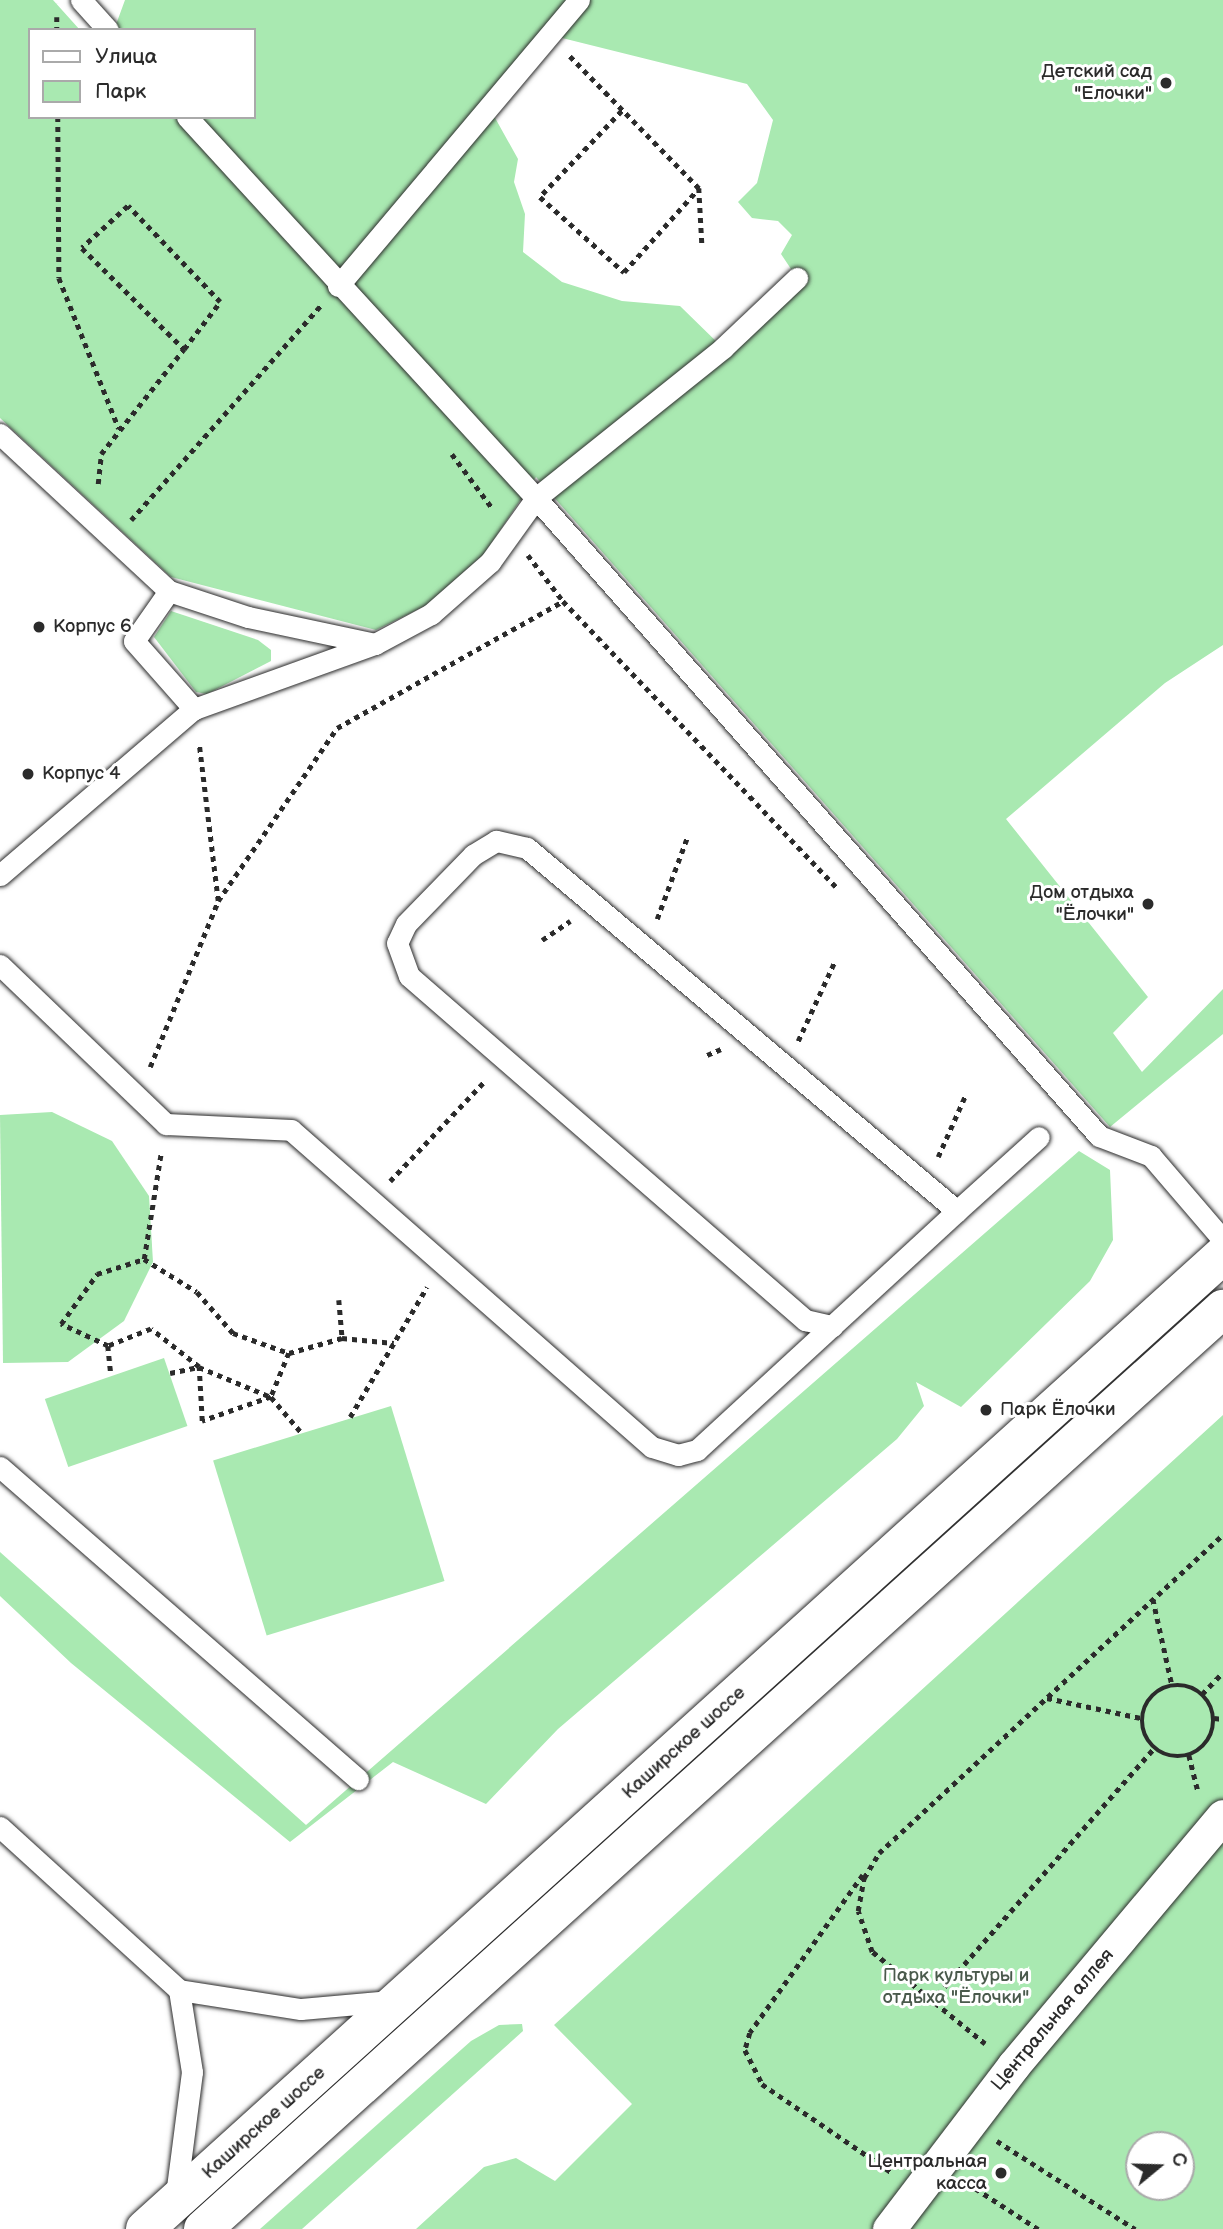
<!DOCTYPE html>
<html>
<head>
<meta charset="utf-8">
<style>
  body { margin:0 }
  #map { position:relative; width:1223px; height:2229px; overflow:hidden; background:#fff; font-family:"Balsamiq Sans",sans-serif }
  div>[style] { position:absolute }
  .green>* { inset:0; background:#a9e9b1; transform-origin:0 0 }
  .path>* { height:4.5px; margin-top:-2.25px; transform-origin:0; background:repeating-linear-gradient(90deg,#2b2b2b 0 5px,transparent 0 10px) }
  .path>.ring { margin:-2.25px; padding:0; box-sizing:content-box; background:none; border:4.5px solid #2b2b2b; border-radius:50% }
  .roads { filter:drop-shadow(0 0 2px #2b2b2b) drop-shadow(0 0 2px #2b2b2b) }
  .service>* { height:21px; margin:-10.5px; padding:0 10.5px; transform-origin:10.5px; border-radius:10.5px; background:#fff }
  .pedestrian>* { height:33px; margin:-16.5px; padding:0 16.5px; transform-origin:16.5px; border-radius:16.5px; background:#fff }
  .primary>* { height:38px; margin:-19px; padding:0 19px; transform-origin:19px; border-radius:19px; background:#fff }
  .dots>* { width:19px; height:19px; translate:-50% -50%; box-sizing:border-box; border:4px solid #fff; border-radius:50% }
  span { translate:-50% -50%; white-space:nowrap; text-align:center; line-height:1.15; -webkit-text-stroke:6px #fff; paint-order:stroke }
  .poi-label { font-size:19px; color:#2b2b2b }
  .right { translate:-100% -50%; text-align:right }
  .left { translate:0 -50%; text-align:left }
  .street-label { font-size:19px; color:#2b2b2b }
  .park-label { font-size:19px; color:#4a5a4c }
  .legend { position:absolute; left:28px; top:28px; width:228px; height:91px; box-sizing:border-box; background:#fff; border:2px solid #aaa; margin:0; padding:9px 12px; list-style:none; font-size:21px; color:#2b2b2b }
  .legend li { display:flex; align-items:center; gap:14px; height:35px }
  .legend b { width:35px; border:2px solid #aaa }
  .north { position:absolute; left:1125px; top:2131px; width:70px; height:70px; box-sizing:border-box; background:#fff; border:2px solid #aaa; border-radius:50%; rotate:71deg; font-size:19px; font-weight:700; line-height:28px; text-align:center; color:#2b2b2b }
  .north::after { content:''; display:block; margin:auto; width:24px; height:32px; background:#2b2b2b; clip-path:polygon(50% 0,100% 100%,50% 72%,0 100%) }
</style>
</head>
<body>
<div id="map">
  <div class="green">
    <div style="clip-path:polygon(evenodd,0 0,53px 0,80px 30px,30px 30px,30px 117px,254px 117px,254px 30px,114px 30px,125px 0,1223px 0,1223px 645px,1165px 683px,1006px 819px,1148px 997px,1113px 1033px,1142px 1072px,1223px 989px,1223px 1034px,1110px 1127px,536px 477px,484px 554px,425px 606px,376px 630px,171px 577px,0 418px,0 0,550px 35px,747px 84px,773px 120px,757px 183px,738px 202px,752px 218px,778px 221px,792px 235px,781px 254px,797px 278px,723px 348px,680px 306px,622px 301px,562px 282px,523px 252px,525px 214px,514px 182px,518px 159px,489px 107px,550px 35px)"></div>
    <div style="clip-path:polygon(171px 611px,258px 640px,271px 650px,271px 661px,207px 694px,196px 692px,154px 637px)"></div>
    <div style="clip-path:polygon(52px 1112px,112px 1141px,149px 1196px,153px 1262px,124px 1321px,68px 1362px,3px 1363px,0 1115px)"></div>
    <div style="clip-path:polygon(1079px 1151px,1110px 1170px,1113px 1240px,1090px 1281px,961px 1407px,916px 1382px,924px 1406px,897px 1439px,558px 1729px,486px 1804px,393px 1762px,290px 1842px,71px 1663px,0 1596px,0 1552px,306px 1825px)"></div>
    <div style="left:164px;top:1358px;width:72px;height:126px;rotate:71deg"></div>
    <div style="left:391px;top:1406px;width:183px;height:186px;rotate:73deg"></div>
    <div style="clip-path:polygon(evenodd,1223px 1415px,1223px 2229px,416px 2229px,484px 2167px,516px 2158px,555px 2181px,632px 2104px,554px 2025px,1223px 1415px,1139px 2145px,1181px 2145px,1181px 2187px,1139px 2187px,1139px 2145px)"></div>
    <div style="clip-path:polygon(522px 2024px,523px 2031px,302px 2229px,260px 2229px,471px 2041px,499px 2025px)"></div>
  </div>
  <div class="path">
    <div style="left:57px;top:17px;width:13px;rotate:90deg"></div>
    <div style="left:570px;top:56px;width:185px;rotate:45.7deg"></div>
    <div style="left:699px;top:188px;width:55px;rotate:86.9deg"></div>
    <div style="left:622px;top:111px;width:119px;rotate:133.6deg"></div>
    <div style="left:540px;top:197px;width:113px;rotate:41.8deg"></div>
    <div style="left:624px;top:272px;width:113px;rotate:-48.2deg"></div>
    <div style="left:58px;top:117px;width:161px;rotate:89.6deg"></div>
    <div style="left:59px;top:278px;width:162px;rotate:68.3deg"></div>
    <div style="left:452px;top:454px;width:69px;rotate:53.3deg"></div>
    <div style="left:98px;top:484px;width:30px;rotate:-84deg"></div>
    <div style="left:101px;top:454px;width:134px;rotate:-51.7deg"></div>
    <div style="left:184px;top:349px;width:59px;rotate:-52.5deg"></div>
    <div style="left:220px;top:302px;width:133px;rotate:-133.8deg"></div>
    <div style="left:128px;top:206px;width:62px;rotate:137.6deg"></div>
    <div style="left:82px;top:248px;width:144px;rotate:44.7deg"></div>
    <div style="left:131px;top:520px;width:286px;rotate:-48.5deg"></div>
    <div style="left:528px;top:555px;width:58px;rotate:52.7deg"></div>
    <div style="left:218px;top:901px;width:210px;rotate:-55.5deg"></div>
    <div style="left:337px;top:728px;width:259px;rotate:-29.3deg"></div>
    <div style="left:563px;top:601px;width:398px;rotate:46.3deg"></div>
    <div style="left:657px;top:919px;width:86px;rotate:-69.7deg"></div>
    <div style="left:542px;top:940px;width:34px;rotate:-34deg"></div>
    <div style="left:798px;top:1041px;width:86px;rotate:-65.2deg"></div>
    <div style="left:707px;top:1055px;width:15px;rotate:-23deg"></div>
    <div style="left:150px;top:1067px;width:179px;rotate:-67.7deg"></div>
    <div style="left:218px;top:901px;width:158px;rotate:-96.9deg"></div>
    <div style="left:938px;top:1157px;width:69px;rotate:-66deg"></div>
    <div style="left:390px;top:1181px;width:138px;rotate:-46.5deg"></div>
    <div style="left:144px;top:1259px;width:62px;rotate:31.9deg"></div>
    <div style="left:197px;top:1292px;width:55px;rotate:48.7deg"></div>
    <div style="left:233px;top:1333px;width:59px;rotate:19.7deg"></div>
    <div style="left:289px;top:1353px;width:48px;rotate:112.2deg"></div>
    <div style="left:271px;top:1397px;width:73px;rotate:160.8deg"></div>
    <div style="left:202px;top:1421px;width:54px;rotate:-93.2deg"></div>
    <div style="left:199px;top:1367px;width:61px;rotate:-141.6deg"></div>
    <div style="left:151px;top:1329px;width:46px;rotate:158.4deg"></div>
    <div style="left:108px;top:1346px;width:52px;rotate:-154.9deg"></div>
    <div style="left:61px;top:1324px;width:62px;rotate:-54.2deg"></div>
    <div style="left:97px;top:1274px;width:49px;rotate:-17.7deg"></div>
    <div style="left:144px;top:1259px;width:107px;rotate:-80.9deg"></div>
    <div style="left:339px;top:1300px;width:38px;rotate:85deg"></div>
    <div style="left:108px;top:1346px;width:29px;rotate:84deg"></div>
    <div style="left:289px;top:1353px;width:55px;rotate:-15.8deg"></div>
    <div style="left:342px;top:1338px;width:52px;rotate:5.5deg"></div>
    <div style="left:170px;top:1373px;width:30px;rotate:-12deg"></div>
    <div style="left:199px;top:1367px;width:78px;rotate:22.6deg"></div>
    <div style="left:271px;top:1397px;width:46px;rotate:49.4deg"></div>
    <div style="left:350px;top:1417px;width:151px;rotate:-59.4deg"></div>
    <div style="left:1153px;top:1599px;width:88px;rotate:77.5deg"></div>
    <div class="ring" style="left:1142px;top:1685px;width:67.5px;height:67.5px"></div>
    <div style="left:1202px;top:1694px;width:30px;rotate:-46deg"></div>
    <div style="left:1047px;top:1698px;width:96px;rotate:12deg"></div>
    <div style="left:1214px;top:1718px;width:9px;rotate:6deg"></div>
    <div style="left:1189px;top:1755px;width:38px;rotate:76deg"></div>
    <div style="left:863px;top:1875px;width:194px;rotate:125.6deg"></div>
    <div style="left:750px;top:2033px;width:18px;rotate:106deg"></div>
    <div style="left:745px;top:2050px;width:38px;rotate:63deg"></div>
    <div style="left:762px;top:2084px;width:156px;rotate:34.3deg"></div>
    <div style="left:931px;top:2002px;width:338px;rotate:-48.7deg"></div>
    <div style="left:985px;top:2044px;width:146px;rotate:-140.8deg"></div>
    <div style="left:872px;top:1952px;width:43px;rotate:-108.9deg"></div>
    <div style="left:858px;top:1911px;width:34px;rotate:-80deg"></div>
    <div style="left:864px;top:1878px;width:29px;rotate:-59deg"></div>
    <div style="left:879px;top:1853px;width:469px;rotate:-42.8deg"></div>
    <div style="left:997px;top:2141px;width:164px;rotate:32.5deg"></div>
    <div style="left:967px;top:2183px;width:85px;rotate:32.9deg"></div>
  </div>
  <div class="roads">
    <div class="service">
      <div style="left:81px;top:0;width:40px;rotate:48deg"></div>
      <div style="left:187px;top:117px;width:517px;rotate:47.51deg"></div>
      <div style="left:536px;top:498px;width:851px;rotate:48.57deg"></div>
      <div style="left:1099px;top:1136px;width:56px;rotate:21deg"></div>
      <div style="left:1151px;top:1156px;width:111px;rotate:49.4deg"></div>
      <div style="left:338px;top:286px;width:374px;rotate:-49.9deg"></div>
      <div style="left:0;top:434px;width:231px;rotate:42.9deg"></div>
      <div style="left:169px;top:591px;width:83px;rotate:18.2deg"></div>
      <div style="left:248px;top:617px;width:130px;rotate:12deg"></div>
      <div style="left:375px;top:644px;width:64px;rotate:-28.2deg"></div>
      <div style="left:431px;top:614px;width:79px;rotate:-41.4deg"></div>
      <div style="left:490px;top:562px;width:79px;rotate:-54.3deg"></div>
      <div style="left:536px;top:498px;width:240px;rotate:-38.7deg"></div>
      <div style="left:723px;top:348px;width:102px;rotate:-43.4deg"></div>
      <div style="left:169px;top:591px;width:61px;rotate:125deg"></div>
      <div style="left:134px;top:641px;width:91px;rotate:48.6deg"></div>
      <div style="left:0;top:875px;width:255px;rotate:-40.6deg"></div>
      <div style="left:194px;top:709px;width:192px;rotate:-19.8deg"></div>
      <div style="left:0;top:965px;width:230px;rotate:43.8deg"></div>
      <div style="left:166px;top:1124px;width:125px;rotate:2.7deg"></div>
      <div style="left:291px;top:1130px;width:480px;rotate:41.3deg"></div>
      <div style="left:652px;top:1447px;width:27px;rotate:17deg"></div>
      <div style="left:678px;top:1455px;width:20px;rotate:-15deg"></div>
      <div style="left:697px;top:1450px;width:183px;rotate:-42.6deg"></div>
      <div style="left:832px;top:1326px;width:170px;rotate:-42.6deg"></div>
      <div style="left:957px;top:1211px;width:563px;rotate:-139.83deg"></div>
      <div style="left:527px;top:848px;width:32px;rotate:-167deg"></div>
      <div style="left:496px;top:841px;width:27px;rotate:149deg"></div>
      <div style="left:473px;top:855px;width:96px;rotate:134.2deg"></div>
      <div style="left:406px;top:924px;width:21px;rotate:115deg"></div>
      <div style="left:397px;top:943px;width:35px;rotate:70deg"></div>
      <div style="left:409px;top:976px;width:525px;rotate:40.98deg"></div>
      <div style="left:805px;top:1320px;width:28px;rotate:13deg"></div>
      <div style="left:957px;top:1211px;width:110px;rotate:-42.1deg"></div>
      <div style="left:0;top:1467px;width:475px;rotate:41.1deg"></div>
      <div style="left:0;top:1827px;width:242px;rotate:42.3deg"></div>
      <div style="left:179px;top:1990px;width:123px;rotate:8.9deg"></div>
      <div style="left:301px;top:2009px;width:90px;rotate:-5.1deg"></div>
      <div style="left:176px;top:2195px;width:124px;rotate:-82.6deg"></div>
      <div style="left:192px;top:2072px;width:83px;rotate:-99deg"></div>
    </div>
    <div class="pedestrian">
      <div style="left:889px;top:2229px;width:205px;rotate:-52.7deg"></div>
      <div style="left:1013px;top:2066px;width:326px;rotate:-50deg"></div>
    </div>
    <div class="primary">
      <div style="left:145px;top:2229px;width:1453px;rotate:-42.1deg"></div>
      <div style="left:203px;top:2229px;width:1374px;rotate:-42.05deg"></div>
    </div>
  </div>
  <div class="dots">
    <div style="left:1166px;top:83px;background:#2b2b2b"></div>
    <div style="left:39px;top:627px;background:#2b2b2b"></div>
    <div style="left:28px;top:774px;background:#2b2b2b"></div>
    <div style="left:1148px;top:904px;background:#2b2b2b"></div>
    <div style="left:986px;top:1410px;background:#2b2b2b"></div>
    <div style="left:1001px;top:2173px;background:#2b2b2b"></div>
  </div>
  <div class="poi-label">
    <span class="right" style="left:1152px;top:83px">Детский сад<br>"Елочки"</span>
    <span class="left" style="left:53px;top:627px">Корпус 6</span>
    <span class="left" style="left:42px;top:774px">Корпус 4</span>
    <span class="right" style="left:1134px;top:904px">Дом отдыха<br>"Ёлочки"</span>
    <span class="left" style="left:1000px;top:1410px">Парк Ёлочки</span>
    <span class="right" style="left:987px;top:2173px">Центральная<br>касса</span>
  </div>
  <div class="street-label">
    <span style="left:684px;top:1743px;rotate:-42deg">Каширское шоссе</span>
    <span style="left:1053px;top:2020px;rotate:-50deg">Центральная аллея</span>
    <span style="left:264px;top:2123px;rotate:-42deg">Каширское шоссе</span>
  </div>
  <div class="park-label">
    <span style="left:956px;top:1987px">Парк культуры и<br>отдыха "Ёлочки"</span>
  </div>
  <ul class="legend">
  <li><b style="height:9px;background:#fff"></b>Улица</li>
  <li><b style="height:19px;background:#a9e9b1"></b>Парк</li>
  </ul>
  <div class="north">С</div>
</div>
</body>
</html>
